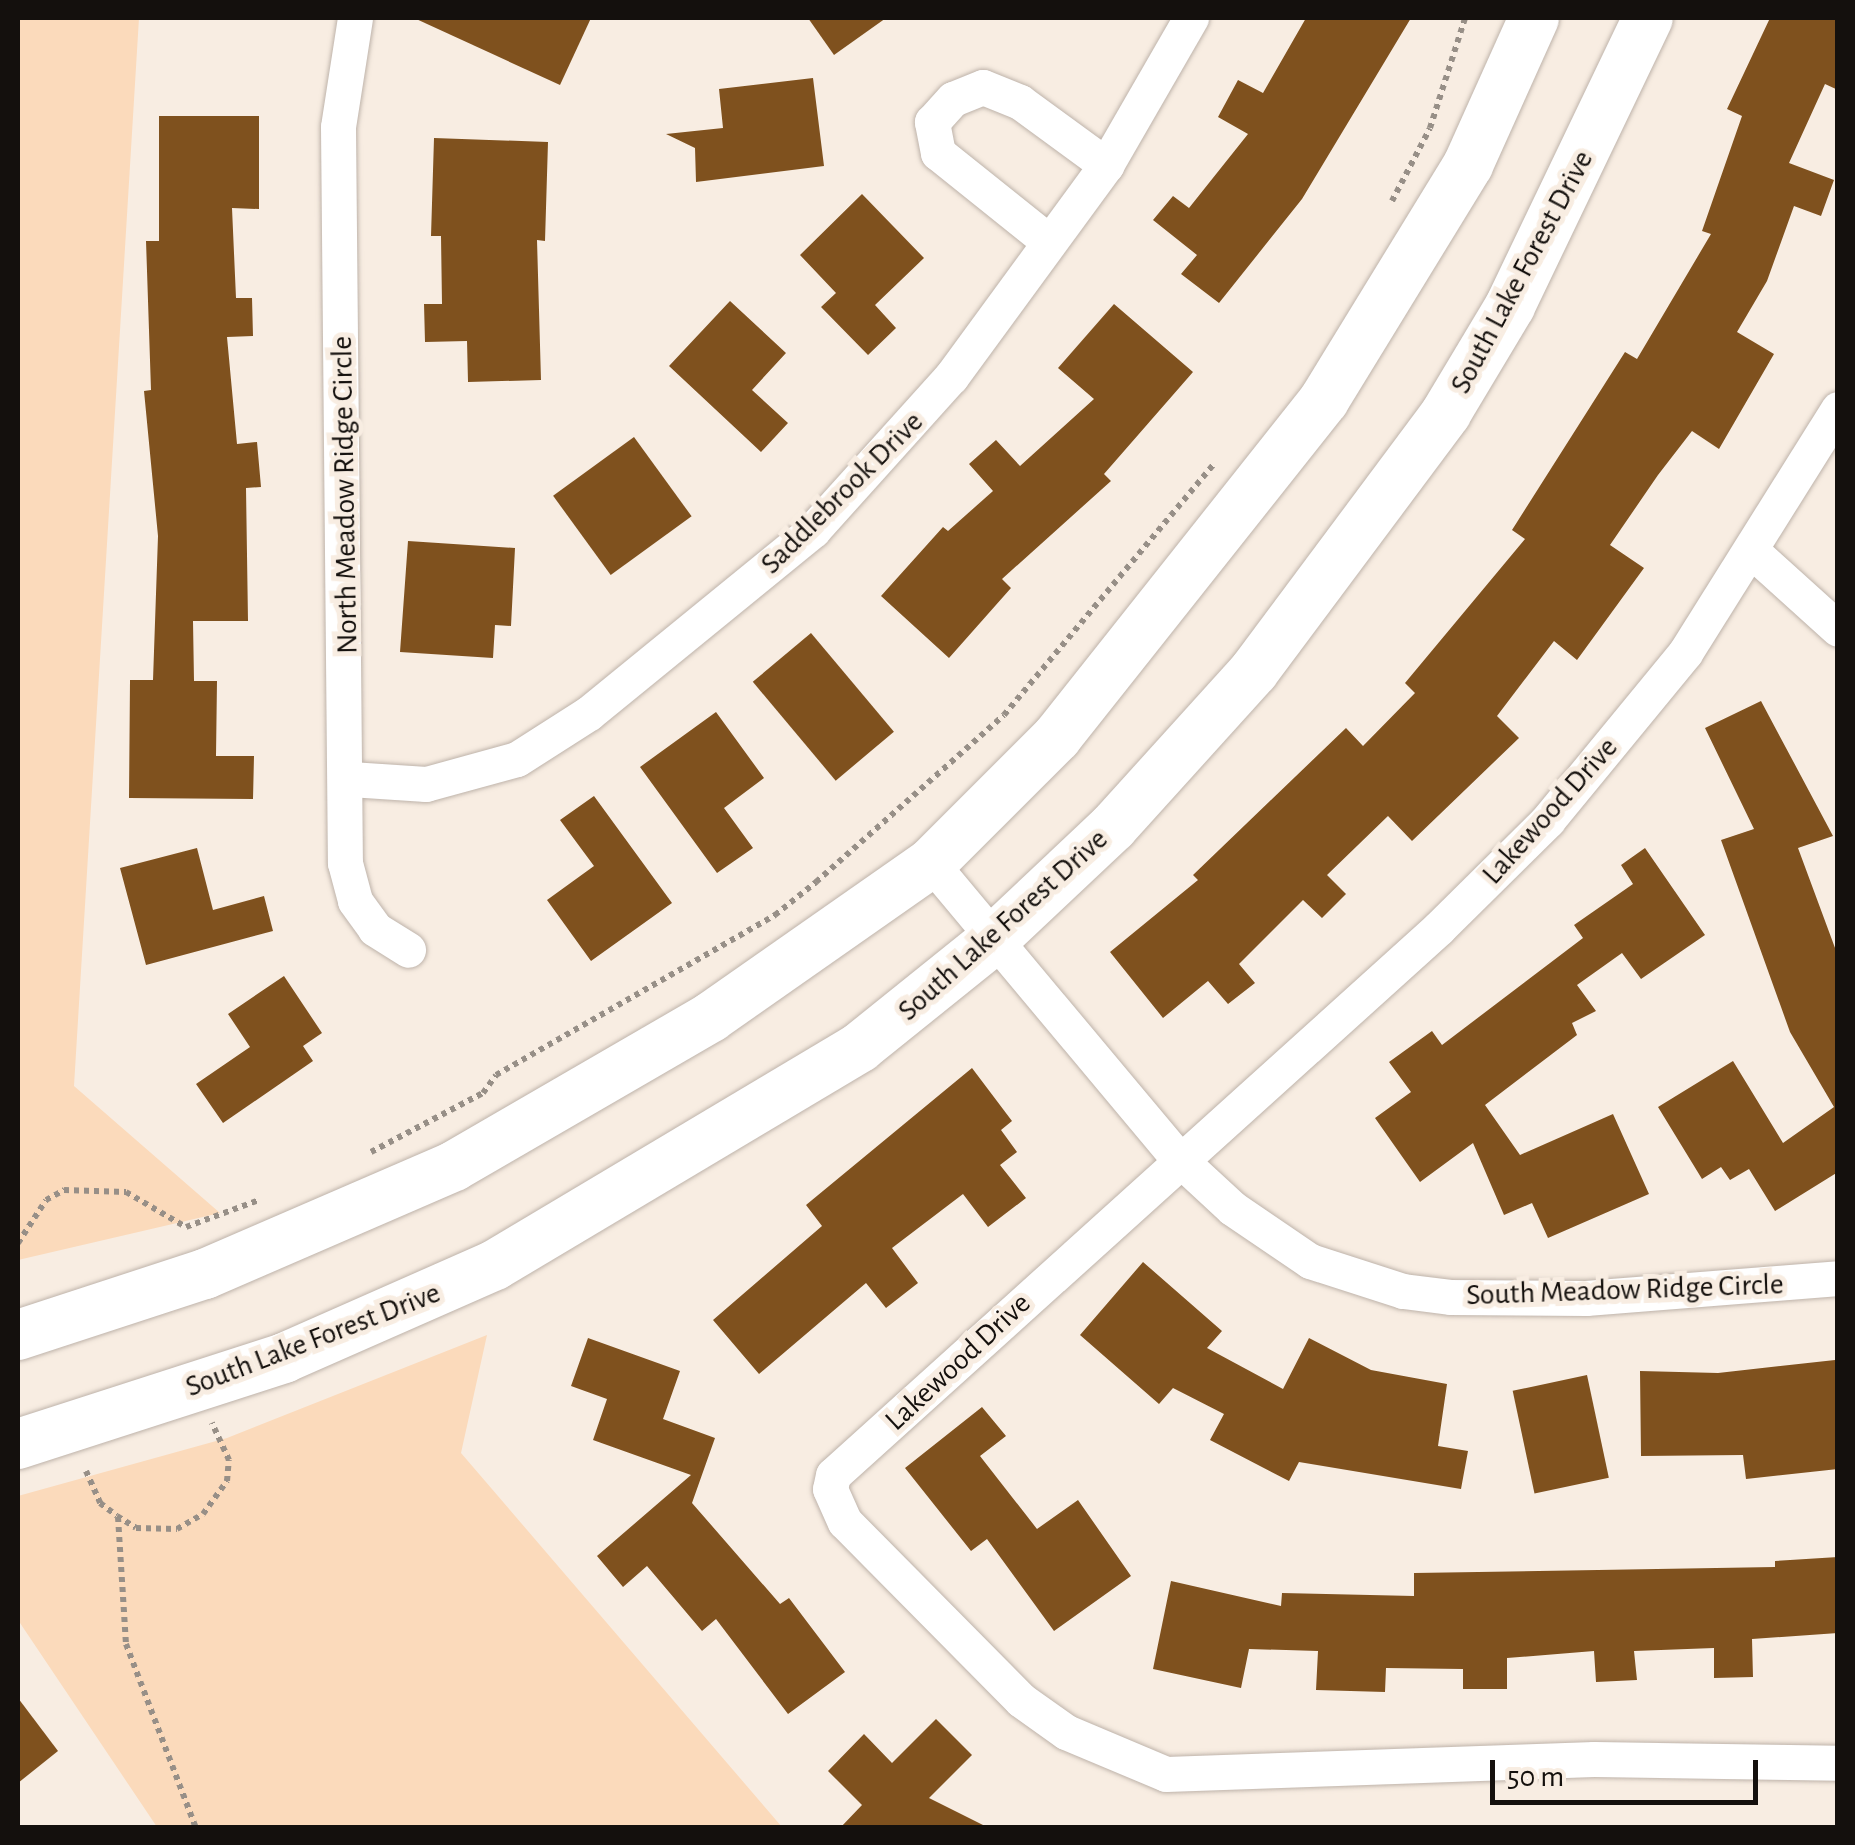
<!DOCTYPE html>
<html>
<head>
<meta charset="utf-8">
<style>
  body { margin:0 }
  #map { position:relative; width:1855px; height:1845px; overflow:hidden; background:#f8ede2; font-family:"Alegreya Sans",sans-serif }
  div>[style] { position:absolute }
  .green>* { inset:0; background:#fbdabb }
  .building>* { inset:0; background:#7f511e; transform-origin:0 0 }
  .path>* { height:6px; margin-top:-3px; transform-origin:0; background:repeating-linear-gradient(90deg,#978f87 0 5px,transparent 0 10px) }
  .roads { filter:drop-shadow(0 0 2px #beb3aa) drop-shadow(0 0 2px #beb3aa) }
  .minor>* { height:35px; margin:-17.5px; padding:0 17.5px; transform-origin:17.5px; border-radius:17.5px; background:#fff }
  .secondary>* { height:50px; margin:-25px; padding:0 25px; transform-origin:25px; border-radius:25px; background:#fff }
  span { translate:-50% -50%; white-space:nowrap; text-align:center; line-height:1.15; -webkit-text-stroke:10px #f8ede2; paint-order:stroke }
  .street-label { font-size:30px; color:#14100d }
  .frame { position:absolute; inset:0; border:20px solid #14100d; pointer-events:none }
  .scale { position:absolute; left:1490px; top:1760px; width:268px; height:45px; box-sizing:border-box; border:5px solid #14100d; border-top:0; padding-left:12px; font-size:30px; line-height:35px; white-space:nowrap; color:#14100d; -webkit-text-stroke:8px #f8ede2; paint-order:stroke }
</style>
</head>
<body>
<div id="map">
  <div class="green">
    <div style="clip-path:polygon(18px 18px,139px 18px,74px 1086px,220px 1213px,18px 1260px)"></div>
    <div style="clip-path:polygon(487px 1335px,461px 1453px,782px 1827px,157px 1827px,18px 1620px,18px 1496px,227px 1438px)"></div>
  </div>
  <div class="building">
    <div style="clip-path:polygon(414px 18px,591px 18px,560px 85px)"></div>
    <div style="clip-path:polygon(808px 18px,886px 18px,834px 55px)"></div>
    <div style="clip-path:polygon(1306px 18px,1411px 18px,1302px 199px,1219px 303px,1181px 274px,1197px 255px,1153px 220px,1173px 196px,1189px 208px,1248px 134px,1218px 117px,1238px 80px,1263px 93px)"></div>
    <div style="clip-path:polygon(1770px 18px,1838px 18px,1838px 90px,1825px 84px,1789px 163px,1834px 180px,1821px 216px,1794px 206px,1767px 281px,1737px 332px,1774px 354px,1719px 449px,1692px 431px,1658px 475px,1610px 545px,1644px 568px,1577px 660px,1554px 641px,1497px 716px,1519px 738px,1412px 841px,1388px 816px,1327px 875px,1346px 894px,1322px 918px,1303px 900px,1239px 964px,1255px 983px,1228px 1004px,1208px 981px,1163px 1018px,1110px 952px,1198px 880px,1193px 875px,1346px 728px,1363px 746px,1415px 693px,1405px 683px,1525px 539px,1512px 530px,1625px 352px,1637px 359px,1711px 234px,1702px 231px,1742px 116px,1727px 109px)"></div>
    <div style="clip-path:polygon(813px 78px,824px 166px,696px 182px,695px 148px,666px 134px,723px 128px,719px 89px)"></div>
    <div style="clip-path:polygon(159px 116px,259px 116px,259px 209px,232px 208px,236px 298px,252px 298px,253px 336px,227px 337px,237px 444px,257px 442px,261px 487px,246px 488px,248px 621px,193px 621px,194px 681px,217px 681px,216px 756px,254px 756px,253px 799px,129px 798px,130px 680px,153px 680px,158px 536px,144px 391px,151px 390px,146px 241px,159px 241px)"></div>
    <div style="clip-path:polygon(434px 138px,548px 142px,545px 241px,537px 240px,541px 380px,468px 382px,467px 341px,425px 342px,424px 304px,442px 304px,441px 236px,431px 236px)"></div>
    <div style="clip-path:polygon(862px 194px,924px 258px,875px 305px,896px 328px,868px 355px,821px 307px,836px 293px,800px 255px)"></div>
    <div style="clip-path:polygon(730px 301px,786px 353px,752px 390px,788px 423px,761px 452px,669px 366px)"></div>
    <div style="clip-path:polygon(1114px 304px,1193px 372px,1104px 474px,1111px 481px,1002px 579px,1011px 588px,949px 658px,881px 596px,943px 527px,948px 531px,993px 491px,969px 464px,996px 440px,1020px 466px,1094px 399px,1058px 368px)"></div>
    <div style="left:634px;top:437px;width:98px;height:100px;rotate:54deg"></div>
    <div style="clip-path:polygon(408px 541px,515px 548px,511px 626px,495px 625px,493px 658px,400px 652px)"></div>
    <div style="left:811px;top:633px;width:129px;height:76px;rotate:50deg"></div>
    <div style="clip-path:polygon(1761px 701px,1833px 836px,1798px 848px,1838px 956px,1838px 1172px,1775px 1211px,1749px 1169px,1730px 1180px,1721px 1167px,1702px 1179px,1658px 1107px,1733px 1061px,1783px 1143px,1834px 1107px,1790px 1032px,1721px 840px,1754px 829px,1705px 728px)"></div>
    <div style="clip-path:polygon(716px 712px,764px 778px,724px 808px,753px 848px,717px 873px,640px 767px)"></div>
    <div style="clip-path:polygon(594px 796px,672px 903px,591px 961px,547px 900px,594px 866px,560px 820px)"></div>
    <div style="clip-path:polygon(197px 848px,213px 910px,264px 896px,273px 931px,146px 965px,120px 868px)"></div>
    <div style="clip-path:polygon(1645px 848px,1705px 935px,1641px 979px,1622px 953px,1577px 985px,1596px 1011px,1572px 1023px,1577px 1035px,1485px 1105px,1520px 1155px,1613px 1114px,1649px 1194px,1548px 1238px,1532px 1203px,1504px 1215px,1473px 1143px,1420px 1182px,1375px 1118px,1411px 1092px,1389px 1062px,1432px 1031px,1442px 1045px,1583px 938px,1574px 925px,1633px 884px,1621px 865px)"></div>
    <div style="clip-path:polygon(284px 976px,322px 1033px,303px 1046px,313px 1061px,223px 1123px,196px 1084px,250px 1047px,228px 1014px)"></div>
    <div style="clip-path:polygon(972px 1068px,1012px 1121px,1001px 1130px,1017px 1152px,1000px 1165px,1026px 1198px,988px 1227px,963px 1194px,892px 1248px,918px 1283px,886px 1308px,866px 1283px,759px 1374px,713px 1320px,822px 1226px,806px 1205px)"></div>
    <div style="clip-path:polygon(1143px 1262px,1222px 1331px,1207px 1348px,1283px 1389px,1309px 1338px,1371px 1370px,1447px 1384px,1438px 1446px,1468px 1451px,1461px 1489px,1299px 1462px,1289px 1481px,1210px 1440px,1224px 1414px,1173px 1388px,1159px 1404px,1080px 1335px)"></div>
    <div style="clip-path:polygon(588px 1338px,680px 1371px,663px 1419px,715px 1438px,692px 1503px,780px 1604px,789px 1598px,845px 1672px,788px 1714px,716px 1619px,702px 1631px,647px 1566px,623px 1587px,597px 1556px,691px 1475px,593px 1440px,607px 1399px,571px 1386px)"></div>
    <div style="clip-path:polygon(1835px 1360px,1838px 1469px,1746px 1479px,1743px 1455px,1641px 1456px,1640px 1371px,1718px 1373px)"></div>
    <div style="left:1587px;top:1375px;width:105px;height:76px;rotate:78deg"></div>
    <div style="clip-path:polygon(982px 1407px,1006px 1436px,980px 1456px,1037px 1529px,1078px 1500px,1131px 1576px,1054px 1631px,987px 1539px,971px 1551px,905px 1468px)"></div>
    <div style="clip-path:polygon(1838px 1557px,1838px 1633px,1752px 1639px,1753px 1677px,1714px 1678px,1714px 1648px,1634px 1651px,1637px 1680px,1596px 1682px,1594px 1651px,1507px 1658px,1507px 1689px,1463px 1689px,1463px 1669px,1386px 1668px,1385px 1692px,1316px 1690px,1318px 1651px,1249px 1649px,1241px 1688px,1153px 1669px,1171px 1581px,1281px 1606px,1282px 1593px,1414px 1596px,1414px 1573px,1775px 1567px,1775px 1561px)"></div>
    <div style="clip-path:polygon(18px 1698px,58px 1751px,18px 1783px)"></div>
    <div style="clip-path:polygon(936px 1719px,972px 1755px,929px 1798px,989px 1828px,840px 1828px,862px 1805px,828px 1771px,864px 1734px,892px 1763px)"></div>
  </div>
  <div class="path">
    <div style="left:1392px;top:201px;width:82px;rotate:-62.5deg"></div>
    <div style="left:1430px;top:128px;width:115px;rotate:-72.3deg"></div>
    <div style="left:371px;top:1152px;width:127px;rotate:-27.8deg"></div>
    <div style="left:483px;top:1093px;width:22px;rotate:-54deg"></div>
    <div style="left:496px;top:1075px;width:322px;rotate:-29.8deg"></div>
    <div style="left:775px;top:915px;width:53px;rotate:-38.8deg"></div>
    <div style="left:816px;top:882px;width:251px;rotate:-41.6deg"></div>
    <div style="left:1004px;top:715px;width:329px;rotate:-50.1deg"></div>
    <div style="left:18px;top:1243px;width:51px;rotate:-56.9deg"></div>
    <div style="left:46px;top:1200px;width:21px;rotate:-29deg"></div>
    <div style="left:64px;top:1190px;width:62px;rotate:1.8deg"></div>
    <div style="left:126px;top:1192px;width:69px;rotate:30.3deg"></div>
    <div style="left:186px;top:1227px;width:78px;rotate:-20.3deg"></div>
    <div style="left:86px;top:1471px;width:35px;rotate:66deg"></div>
    <div style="left:100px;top:1503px;width:21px;rotate:37deg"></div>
    <div style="left:117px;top:1516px;width:22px;rotate:32deg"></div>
    <div style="left:136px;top:1528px;width:41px;rotate:1.4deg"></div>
    <div style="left:177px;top:1529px;width:30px;rotate:-30deg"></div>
    <div style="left:203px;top:1514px;width:41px;rotate:-54deg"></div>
    <div style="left:227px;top:1481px;width:21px;rotate:-85deg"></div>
    <div style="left:229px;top:1460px;width:41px;rotate:-114.7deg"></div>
    <div style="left:118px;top:1517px;width:127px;rotate:86.4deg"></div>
    <div style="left:126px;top:1644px;width:197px;rotate:69.2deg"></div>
  </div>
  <div class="roads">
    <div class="minor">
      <div style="left:355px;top:18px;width:110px;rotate:98.9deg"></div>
      <div style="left:338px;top:127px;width:736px;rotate:89.46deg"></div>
      <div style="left:345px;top:863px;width:39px;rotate:75deg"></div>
      <div style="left:355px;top:901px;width:34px;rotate:54deg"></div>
      <div style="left:375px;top:929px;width:39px;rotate:32deg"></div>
      <div style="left:1048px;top:241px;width:141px;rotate:-141.3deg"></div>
      <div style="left:938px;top:153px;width:32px;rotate:-101deg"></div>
      <div style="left:932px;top:122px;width:31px;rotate:-48deg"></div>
      <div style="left:953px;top:99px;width:32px;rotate:-22deg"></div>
      <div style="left:983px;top:87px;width:40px;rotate:22deg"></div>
      <div style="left:1020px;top:102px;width:107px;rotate:36.2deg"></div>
      <div style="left:1838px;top:409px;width:288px;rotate:122.1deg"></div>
      <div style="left:1685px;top:653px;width:216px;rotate:129.4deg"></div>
      <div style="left:1548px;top:820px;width:153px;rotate:135.3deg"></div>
      <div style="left:1439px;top:928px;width:816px;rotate:137.93deg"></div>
      <div style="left:833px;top:1475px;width:14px;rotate:102deg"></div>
      <div style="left:830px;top:1489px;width:36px;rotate:66deg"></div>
      <div style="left:845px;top:1522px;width:250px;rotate:45.3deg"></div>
      <div style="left:1021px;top:1700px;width:55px;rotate:35.4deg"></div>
      <div style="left:1066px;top:1732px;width:108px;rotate:22.8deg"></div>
      <div style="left:1166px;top:1774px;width:428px;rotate:-2deg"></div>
      <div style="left:1594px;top:1759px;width:244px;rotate:0.9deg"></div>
      <div style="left:1754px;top:553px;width:113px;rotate:42.1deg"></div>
      <div style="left:350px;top:779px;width:76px;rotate:3.8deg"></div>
      <div style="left:426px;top:784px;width:94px;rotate:-15.4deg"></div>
      <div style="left:517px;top:759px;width:85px;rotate:-32.6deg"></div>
      <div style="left:589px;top:713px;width:289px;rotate:-39.2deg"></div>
      <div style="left:813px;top:530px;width:206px;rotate:-48deg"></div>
      <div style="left:951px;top:377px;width:263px;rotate:-53.8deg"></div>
      <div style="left:1106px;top:165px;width:170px;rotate:-60deg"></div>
      <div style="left:931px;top:863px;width:383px;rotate:50.1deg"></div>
      <div style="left:1177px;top:1157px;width:75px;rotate:42.8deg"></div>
      <div style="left:1232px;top:1208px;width:94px;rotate:34.2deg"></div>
      <div style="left:1310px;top:1261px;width:98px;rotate:17.9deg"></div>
      <div style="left:1403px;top:1291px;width:47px;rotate:7.3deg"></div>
      <div style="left:1450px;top:1297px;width:136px;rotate:0.4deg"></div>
      <div style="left:1586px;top:1298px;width:253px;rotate:-4.5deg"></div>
    </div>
    <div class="secondary">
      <div style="left:18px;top:1335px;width:197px;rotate:-18.1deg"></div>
      <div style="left:205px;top:1274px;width:271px;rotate:-23.4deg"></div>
      <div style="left:454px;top:1166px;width:297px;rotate:-30.1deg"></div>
      <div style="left:711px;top:1017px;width:269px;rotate:-35deg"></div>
      <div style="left:931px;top:863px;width:178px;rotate:-45deg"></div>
      <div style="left:1057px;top:737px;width:430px;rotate:-51.6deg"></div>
      <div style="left:1324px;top:400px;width:276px;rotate:-58.5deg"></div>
      <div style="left:1468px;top:165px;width:161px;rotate:-65.8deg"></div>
      <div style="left:18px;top:1444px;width:280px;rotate:-17.9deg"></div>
      <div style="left:284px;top:1358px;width:231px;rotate:-23.8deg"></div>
      <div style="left:495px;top:1265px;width:425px;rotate:-30.8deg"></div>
      <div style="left:860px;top:1047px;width:169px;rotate:-38.8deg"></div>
      <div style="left:992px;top:941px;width:166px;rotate:-43.3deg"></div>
      <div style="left:1113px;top:827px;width:210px;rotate:-47.9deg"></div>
      <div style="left:1254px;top:671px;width:322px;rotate:-53.3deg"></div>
      <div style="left:1446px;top:413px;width:125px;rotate:-59.1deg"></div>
      <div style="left:1510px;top:306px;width:319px;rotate:-64.4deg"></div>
    </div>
  </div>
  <div class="street-label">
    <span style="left:1522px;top:272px;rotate:-62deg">South Lake Forest Drive</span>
    <span style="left:842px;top:493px;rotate:-45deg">Saddlebrook Drive</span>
    <span style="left:345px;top:495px;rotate:-91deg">North Meadow Ridge Circle</span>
    <span style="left:1550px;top:811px;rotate:-48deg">Lakewood Drive</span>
    <span style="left:1003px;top:925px;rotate:-42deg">South Lake Forest Drive</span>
    <span style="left:1625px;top:1290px;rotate:-2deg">South Meadow Ridge Circle</span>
    <span style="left:313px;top:1340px;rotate:-21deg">South Lake Forest Drive</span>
    <span style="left:958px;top:1362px;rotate:-43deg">Lakewood Drive</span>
  </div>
  <div class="frame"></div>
  <div class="scale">50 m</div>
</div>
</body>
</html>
